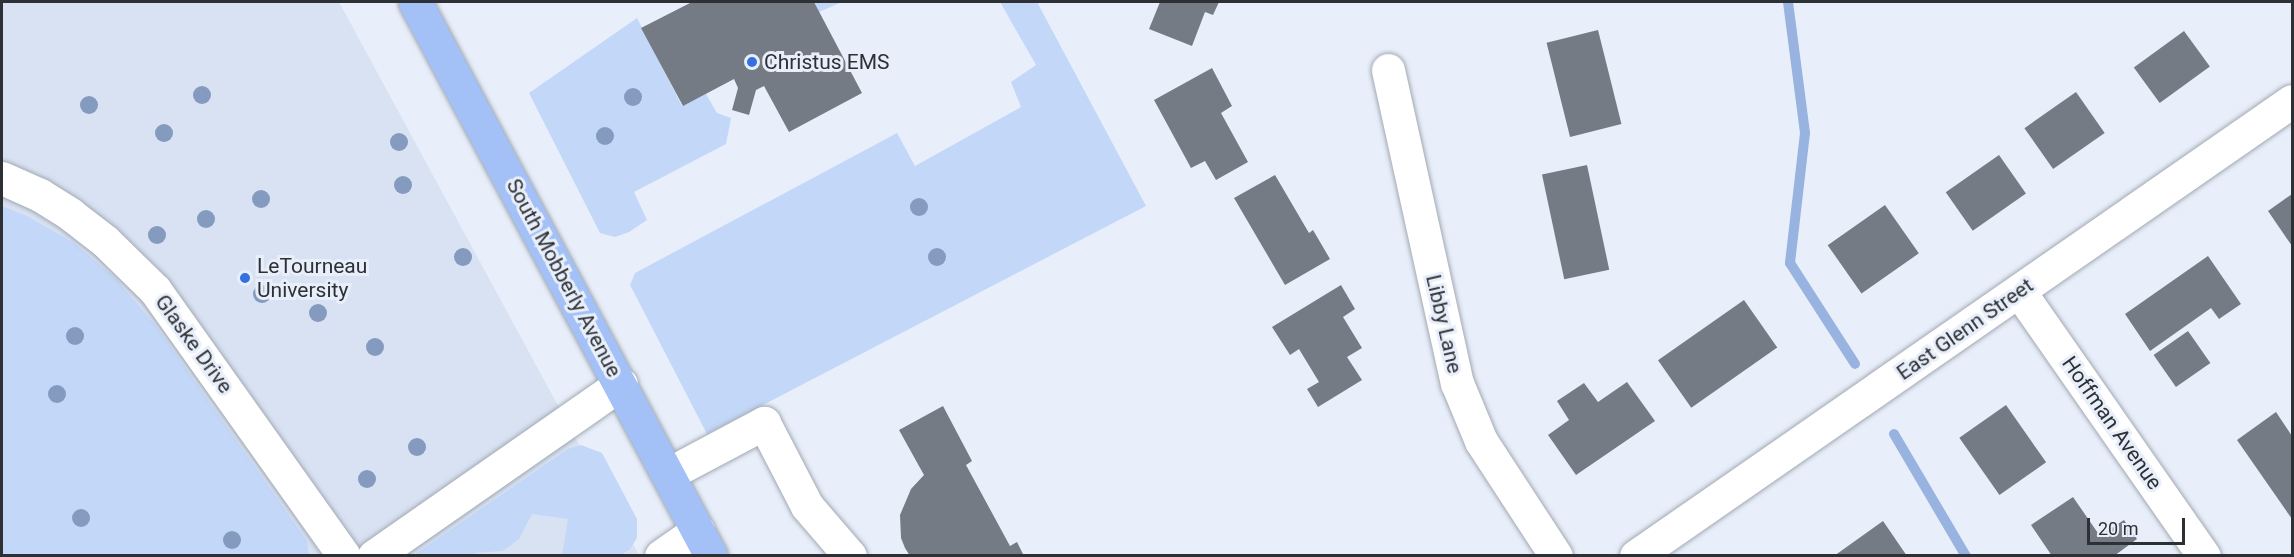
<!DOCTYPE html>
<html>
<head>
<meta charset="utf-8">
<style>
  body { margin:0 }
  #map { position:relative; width:2294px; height:557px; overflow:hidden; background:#e8effa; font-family:Roboto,sans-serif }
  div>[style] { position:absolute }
  .built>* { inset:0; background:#d8e2f3 }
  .green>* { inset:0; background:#c3d7f8 }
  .stream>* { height:10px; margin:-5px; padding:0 5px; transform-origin:5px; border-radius:5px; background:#98b3e0 }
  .building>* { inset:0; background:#757b85; transform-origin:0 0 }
  .roads { filter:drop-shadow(0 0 2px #a2a9b3) drop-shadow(0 0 2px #a2a9b3) }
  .minor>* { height:33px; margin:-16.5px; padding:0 16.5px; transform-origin:16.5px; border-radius:16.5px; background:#fff }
  .major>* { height:33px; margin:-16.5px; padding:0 16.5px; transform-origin:16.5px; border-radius:16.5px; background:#a3c1f6 }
  .trees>* { width:18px; height:18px; margin:-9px; border-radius:50%; background:#859abf }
  .dots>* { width:16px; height:16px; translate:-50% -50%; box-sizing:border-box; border:3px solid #e8effa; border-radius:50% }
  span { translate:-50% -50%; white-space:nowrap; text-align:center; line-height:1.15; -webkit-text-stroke:6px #e8effa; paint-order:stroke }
  .poi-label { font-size:21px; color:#2d3034 }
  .left { translate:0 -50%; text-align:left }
  .street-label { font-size:21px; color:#2d3034 }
  .frame { position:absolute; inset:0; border:3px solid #2d3034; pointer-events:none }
  .scale { position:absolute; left:2087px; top:518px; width:98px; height:27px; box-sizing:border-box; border:3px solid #2d3034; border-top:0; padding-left:8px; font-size:18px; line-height:21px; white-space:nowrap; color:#2d3034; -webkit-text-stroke:4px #e8effa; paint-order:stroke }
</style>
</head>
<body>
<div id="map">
  <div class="built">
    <div style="clip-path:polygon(2px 2px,339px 2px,639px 555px,2px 555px)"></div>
  </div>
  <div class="green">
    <div style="clip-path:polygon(814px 2px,842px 2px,819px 12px)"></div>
    <div style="clip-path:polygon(1000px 2px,1037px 2px,1146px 206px,707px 434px,630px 285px,635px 273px,897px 133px,915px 166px,1021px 107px,1011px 82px,1036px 65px)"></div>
    <div style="clip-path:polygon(637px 18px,682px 106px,706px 94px,717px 113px,731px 118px,726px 144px,634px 192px,647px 220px,629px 232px,615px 237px,600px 233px,529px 93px)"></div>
    <div style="clip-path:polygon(2px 206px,27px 216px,74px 243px,115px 278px,156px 326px,307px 541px,309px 555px,2px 555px)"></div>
    <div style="clip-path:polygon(581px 445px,602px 453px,637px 519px,637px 538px,630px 549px,621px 555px,562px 555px,568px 519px,532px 514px,519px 539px,503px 551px,475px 553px,474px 555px,414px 555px,568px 449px)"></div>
  </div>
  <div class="stream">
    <div style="left:1788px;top:2px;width:132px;rotate:82.6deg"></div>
    <div style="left:1805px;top:133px;width:131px;rotate:96.6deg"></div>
    <div style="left:1790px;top:263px;width:120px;rotate:57.2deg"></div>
    <div style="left:1894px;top:434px;width:142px;rotate:59.5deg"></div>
  </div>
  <div class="building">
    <div style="clip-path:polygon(692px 2px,814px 2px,862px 93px,789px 132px,764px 86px,756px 90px,749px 115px,732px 110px,738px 88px,734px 79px,683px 106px,641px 28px)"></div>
    <div style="clip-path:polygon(1160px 2px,1219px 2px,1213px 15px,1205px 12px,1192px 46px,1149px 29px)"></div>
    <div style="left:1598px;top:30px;width:97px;height:53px;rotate:76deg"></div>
    <div style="left:2184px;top:31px;width:44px;height:62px;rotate:54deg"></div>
    <div style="clip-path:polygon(1212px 68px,1232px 106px,1221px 113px,1248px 162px,1216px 180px,1205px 161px,1191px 168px,1154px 100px)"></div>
    <div style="left:2076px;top:92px;width:50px;height:63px;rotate:55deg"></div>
    <div style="left:1999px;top:155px;width:47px;height:65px;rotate:55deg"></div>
    <div style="left:1587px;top:165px;width:107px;height:46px;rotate:78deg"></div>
    <div style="clip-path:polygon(1275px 175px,1309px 233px,1313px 230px,1330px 259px,1285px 285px,1234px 198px)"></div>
    <div style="clip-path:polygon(2292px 194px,2292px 246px,2268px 211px)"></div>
    <div style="left:1885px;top:205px;width:59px;height:70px;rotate:55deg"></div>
    <div style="clip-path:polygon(2208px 256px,2241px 304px,2219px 319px,2211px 308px,2150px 351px,2125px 314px)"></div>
    <div style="clip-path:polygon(1341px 285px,1355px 309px,1343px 317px,1362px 348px,1347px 357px,1362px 380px,1318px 407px,1307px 389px,1319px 382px,1299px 349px,1290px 355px,1272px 327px)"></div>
    <div style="left:1744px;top:300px;width:58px;height:105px;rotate:55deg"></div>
    <div style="left:2188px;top:331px;width:39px;height:42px;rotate:55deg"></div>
    <div style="clip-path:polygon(1627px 382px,1655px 421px,1576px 475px,1548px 435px,1569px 420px,1557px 401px,1584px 383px,1598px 402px)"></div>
    <div style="left:2006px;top:405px;width:70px;height:57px;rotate:55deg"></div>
    <div style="clip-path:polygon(943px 406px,972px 461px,966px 465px,1010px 546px,1017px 542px,1024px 556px,910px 556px,905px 548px,901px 538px,900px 515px,911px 489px,924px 475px,899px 430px)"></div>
    <div style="clip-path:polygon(2276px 412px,2292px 436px,2292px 519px,2237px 440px)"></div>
    <div style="clip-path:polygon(2073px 497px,2100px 536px,2124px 520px,2137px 539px,2114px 556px,2052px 556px,2031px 525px)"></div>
    <div style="clip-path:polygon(1883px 521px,1907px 556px,1834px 556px)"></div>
  </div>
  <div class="roads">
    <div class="minor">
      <div style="left:1388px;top:70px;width:321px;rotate:77.6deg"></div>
      <div style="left:1457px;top:383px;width:63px;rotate:67.5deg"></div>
      <div style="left:1481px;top:441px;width:137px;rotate:56.9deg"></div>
      <div style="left:2px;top:178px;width:42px;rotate:24.1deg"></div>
      <div style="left:40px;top:195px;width:36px;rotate:32deg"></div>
      <div style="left:70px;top:214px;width:44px;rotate:37.6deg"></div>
      <div style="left:105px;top:241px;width:70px;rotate:44.4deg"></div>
      <div style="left:155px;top:290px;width:326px;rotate:54.6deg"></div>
      <div style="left:2019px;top:291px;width:323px;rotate:55.1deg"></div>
      <div style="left:668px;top:474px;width:109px;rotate:-28deg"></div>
      <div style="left:764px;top:423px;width:93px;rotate:62.6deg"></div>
      <div style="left:807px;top:506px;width:66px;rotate:49.3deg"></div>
      <div style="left:374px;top:556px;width:301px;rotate:-34.9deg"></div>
      <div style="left:661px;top:556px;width:45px;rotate:-35.1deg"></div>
      <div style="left:1636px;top:556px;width:798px;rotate:-34.75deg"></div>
    </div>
    <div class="major">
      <div style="left:415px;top:2px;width:628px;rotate:61.88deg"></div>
    </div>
  </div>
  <div class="trees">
    <div style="left:202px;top:95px"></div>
    <div style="left:633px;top:97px"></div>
    <div style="left:89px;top:105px"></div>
    <div style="left:164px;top:133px"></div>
    <div style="left:605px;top:136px"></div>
    <div style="left:399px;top:142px"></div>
    <div style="left:403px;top:185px"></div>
    <div style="left:261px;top:199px"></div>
    <div style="left:919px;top:207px"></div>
    <div style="left:206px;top:219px"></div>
    <div style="left:157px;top:235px"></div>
    <div style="left:463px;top:257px"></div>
    <div style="left:937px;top:257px"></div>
    <div style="left:262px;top:294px"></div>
    <div style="left:318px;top:313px"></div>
    <div style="left:75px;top:336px"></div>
    <div style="left:375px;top:347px"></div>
    <div style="left:57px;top:394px"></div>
    <div style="left:417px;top:447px"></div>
    <div style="left:367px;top:479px"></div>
    <div style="left:81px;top:518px"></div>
    <div style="left:232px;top:540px"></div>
  </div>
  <div class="dots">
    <div style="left:752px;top:62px;background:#3271df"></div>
    <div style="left:245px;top:278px;background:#3271df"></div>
  </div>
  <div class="poi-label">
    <span class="left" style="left:764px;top:62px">Christus EMS</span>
    <span class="left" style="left:257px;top:278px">LeTourneau<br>University</span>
  </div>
  <div class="street-label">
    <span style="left:564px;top:278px;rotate:62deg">South Mobberly Avenue</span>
    <span style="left:1444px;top:324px;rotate:77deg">Libby Lane</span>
    <span style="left:1965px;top:329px;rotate:-35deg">East Glenn Street</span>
    <span style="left:194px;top:344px;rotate:54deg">Glaske Drive</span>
    <span style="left:2112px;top:423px;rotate:55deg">Hoffman Avenue</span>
  </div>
  <div class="frame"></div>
  <div class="scale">20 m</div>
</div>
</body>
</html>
